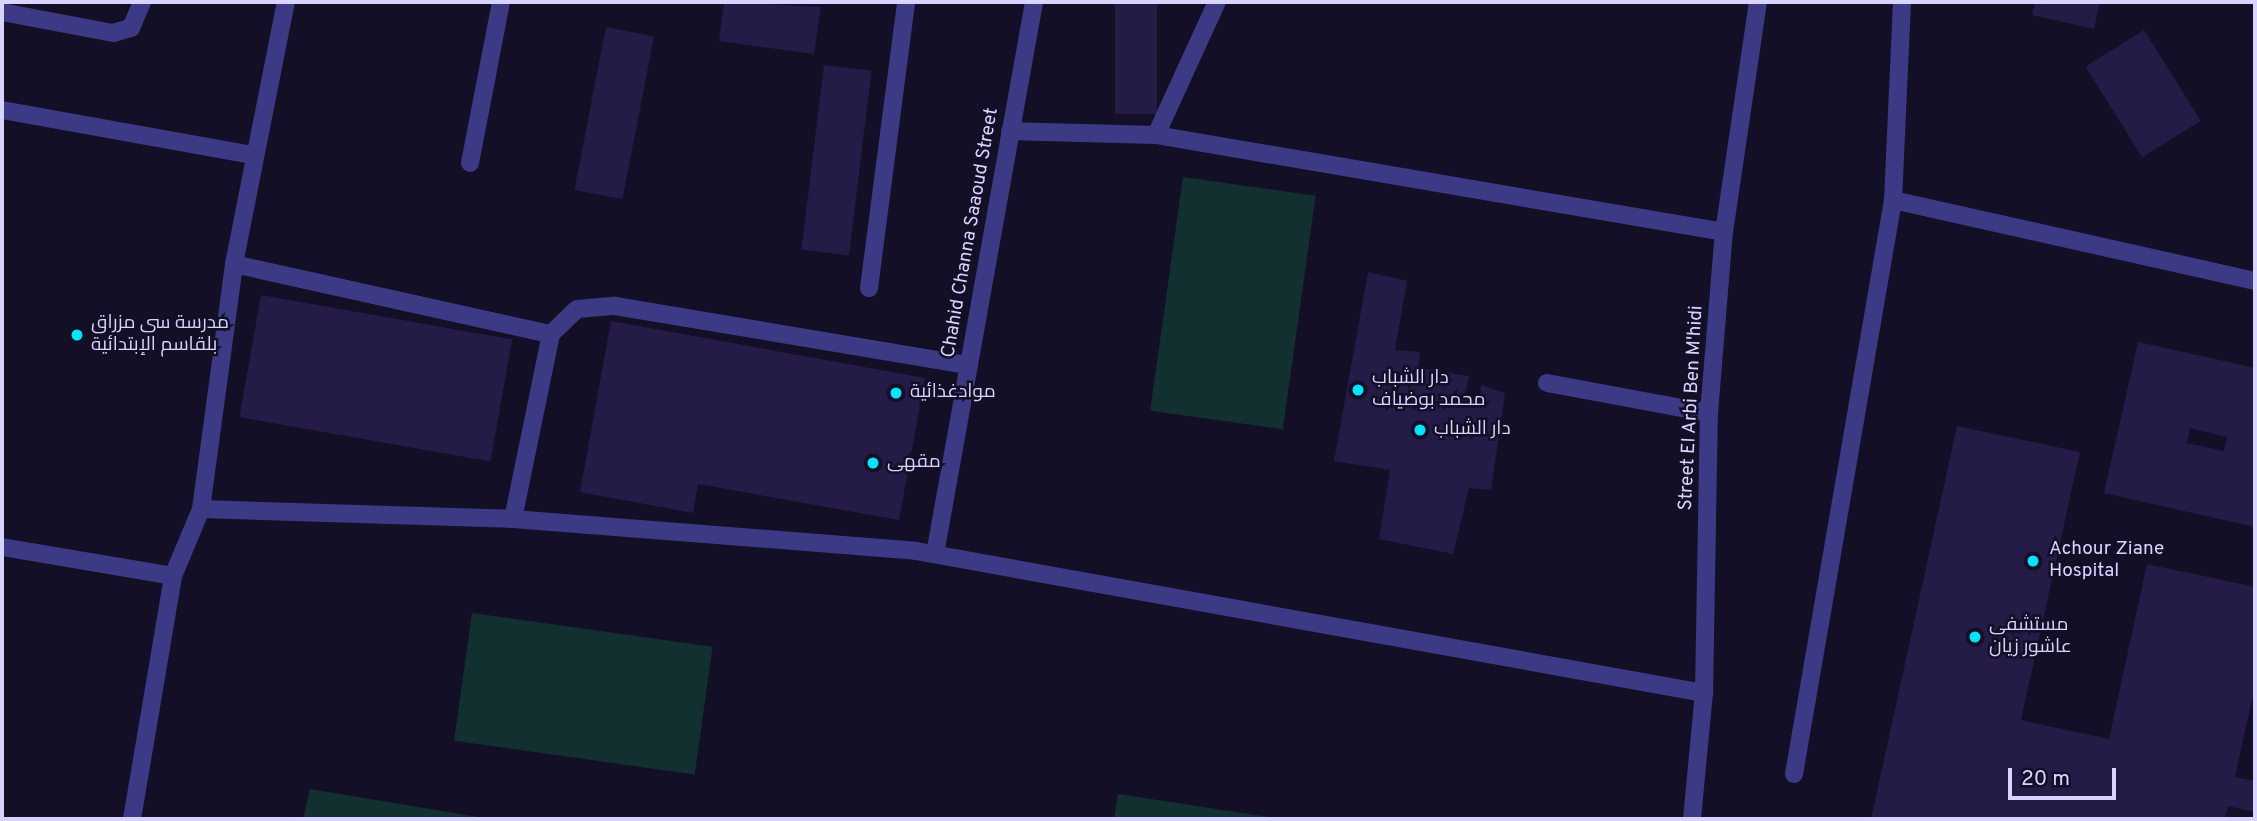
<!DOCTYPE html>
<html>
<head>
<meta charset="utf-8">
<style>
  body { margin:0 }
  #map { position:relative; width:2257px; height:821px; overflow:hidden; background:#130f26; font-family:Overpass,Cairo,sans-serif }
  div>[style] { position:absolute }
  .green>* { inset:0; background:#12302f; transform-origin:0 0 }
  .building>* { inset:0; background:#241b47; transform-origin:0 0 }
  .minor>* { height:18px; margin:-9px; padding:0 9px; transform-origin:9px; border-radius:9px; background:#3d3a85 }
  .dots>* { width:19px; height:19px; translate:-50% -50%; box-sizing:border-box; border:4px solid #130f26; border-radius:50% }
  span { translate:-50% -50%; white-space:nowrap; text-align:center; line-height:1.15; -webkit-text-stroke:5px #130f26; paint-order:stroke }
  .street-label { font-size:19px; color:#d9d4ff }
  .poi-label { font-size:19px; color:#d9d4ff }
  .left { translate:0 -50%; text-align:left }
  .frame { position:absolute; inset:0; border:4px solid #d9d4ff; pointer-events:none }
  .scale { position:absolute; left:2008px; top:768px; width:108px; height:32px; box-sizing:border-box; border:4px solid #d9d4ff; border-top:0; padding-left:9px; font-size:21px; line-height:24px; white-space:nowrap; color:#d9d4ff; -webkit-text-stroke:5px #130f26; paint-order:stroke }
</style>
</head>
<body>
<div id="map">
  <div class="green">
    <div style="left:1183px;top:177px;width:134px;height:236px;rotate:8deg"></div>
    <div style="left:472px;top:613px;width:243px;height:129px;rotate:8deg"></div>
    <div style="clip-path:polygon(310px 789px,490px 819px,303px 819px)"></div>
    <div style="clip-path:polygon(1118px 794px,1282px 819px,1114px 819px)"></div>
  </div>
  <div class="building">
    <div style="clip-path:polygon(724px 2px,821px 7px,814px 54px,719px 41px)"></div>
    <div style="left:1115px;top:2px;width:42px;height:112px"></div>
    <div style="clip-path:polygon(2035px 2px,2100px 2px,2094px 29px,2032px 15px)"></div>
    <div style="left:606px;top:27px;width:49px;height:166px;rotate:11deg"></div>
    <div style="left:2144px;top:30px;width:107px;height:69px;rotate:58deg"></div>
    <div style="left:824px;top:65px;width:48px;height:186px;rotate:7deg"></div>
    <div style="clip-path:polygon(1368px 272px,1407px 281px,1395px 350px,1420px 352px,1418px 368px,1469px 376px,1464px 399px,1478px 399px,1481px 385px,1505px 393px,1491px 490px,1469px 488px,1453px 554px,1379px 539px,1390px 470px,1334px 461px)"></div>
    <div style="left:261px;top:295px;width:255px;height:124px;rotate:10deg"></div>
    <div style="clip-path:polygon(611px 321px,925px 378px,899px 520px,698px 484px,693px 513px,580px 492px)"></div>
    <div style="clip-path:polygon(evenodd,2138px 342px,2255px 368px,2255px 527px,2104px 493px,2138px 342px,2190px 428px,2227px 437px,2224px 451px,2187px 443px,2190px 428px)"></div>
    <div style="clip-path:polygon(1957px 426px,2080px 452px,2021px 720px,2109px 739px,2147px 564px,2255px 587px,2255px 686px,2235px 777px,2255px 781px,2255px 812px,2228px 806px,2225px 819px,1871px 819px)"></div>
  </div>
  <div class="minor">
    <div style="left:1902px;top:2px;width:198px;rotate:92.6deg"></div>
    <div style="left:1893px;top:200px;width:371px;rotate:12.6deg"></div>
    <div style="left:2px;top:12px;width:113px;rotate:10.7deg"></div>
    <div style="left:113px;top:33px;width:19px;rotate:-16deg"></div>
    <div style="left:131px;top:28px;width:28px;rotate:-67deg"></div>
    <div style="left:2px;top:110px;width:255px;rotate:10.2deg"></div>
    <div style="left:1010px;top:131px;width:146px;rotate:1.6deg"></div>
    <div style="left:1156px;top:135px;width:576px;rotate:9.69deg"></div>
    <div style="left:1156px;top:135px;width:146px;rotate:-65.4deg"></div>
    <div style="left:470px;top:163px;width:164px;rotate:-79.1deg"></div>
    <div style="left:234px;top:264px;width:325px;rotate:12.5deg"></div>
    <div style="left:869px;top:288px;width:288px;rotate:-82.6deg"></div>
    <div style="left:1547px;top:383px;width:165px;rotate:10.5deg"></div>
    <div style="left:201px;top:509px;width:312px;rotate:1.8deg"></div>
    <div style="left:513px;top:519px;width:404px;rotate:4.5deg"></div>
    <div style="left:916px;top:551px;width:801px;rotate:10.22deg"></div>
    <div style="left:513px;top:519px;width:189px;rotate:-78.4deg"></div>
    <div style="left:551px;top:334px;width:36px;rotate:-44deg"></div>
    <div style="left:577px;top:309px;width:38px;rotate:-5deg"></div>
    <div style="left:615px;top:306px;width:359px;rotate:9.5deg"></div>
    <div style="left:2px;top:547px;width:173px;rotate:9.6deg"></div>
    <div style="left:935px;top:554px;width:561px;rotate:-79.83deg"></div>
    <div style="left:1794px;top:774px;width:582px;rotate:-80.21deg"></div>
    <div style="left:132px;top:819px;width:246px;rotate:-80.4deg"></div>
    <div style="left:173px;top:576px;width:73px;rotate:-67.3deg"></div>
    <div style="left:201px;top:509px;width:247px;rotate:-82.3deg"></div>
    <div style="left:234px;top:264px;width:267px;rotate:-78.8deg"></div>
    <div style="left:1692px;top:819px;width:127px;rotate:-84.6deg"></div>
    <div style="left:1704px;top:693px;width:280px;rotate:-89deg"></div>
    <div style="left:1709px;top:413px;width:182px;rotate:-85.3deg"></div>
    <div style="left:1724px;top:232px;width:232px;rotate:-81.6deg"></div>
  </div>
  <div class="dots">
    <div style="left:77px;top:335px;background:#00e5ff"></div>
    <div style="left:1358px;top:390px;background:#00e5ff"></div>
    <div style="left:896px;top:393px;background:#00e5ff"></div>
    <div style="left:1420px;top:430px;background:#00e5ff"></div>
    <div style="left:873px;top:463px;background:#00e5ff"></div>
    <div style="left:2033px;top:561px;background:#00e5ff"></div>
    <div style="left:1975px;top:637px;background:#00e5ff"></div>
  </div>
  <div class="street-label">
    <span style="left:971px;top:233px;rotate:-80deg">Chahid Channa Saaoud Street</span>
    <span style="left:1692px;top:408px;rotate:-87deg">Street El Arbi Ben M'hidi</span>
  </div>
  <div class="poi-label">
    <span class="left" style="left:91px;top:335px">مدرسة سي مزراق<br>بلقاسم الإبتدائية</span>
    <span class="left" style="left:1372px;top:390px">دار الشباب<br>محمد بوضياف</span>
    <span class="left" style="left:910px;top:393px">موادغذائية</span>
    <span class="left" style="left:1434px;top:430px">دار الشباب</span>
    <span class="left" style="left:887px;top:463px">مقهى</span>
    <span class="left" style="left:2049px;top:561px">Achour Ziane<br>Hospital</span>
    <span class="left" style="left:1989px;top:637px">مستشفى<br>عاشور زيان</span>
  </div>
  <div class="frame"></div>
  <div class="scale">20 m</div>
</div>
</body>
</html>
